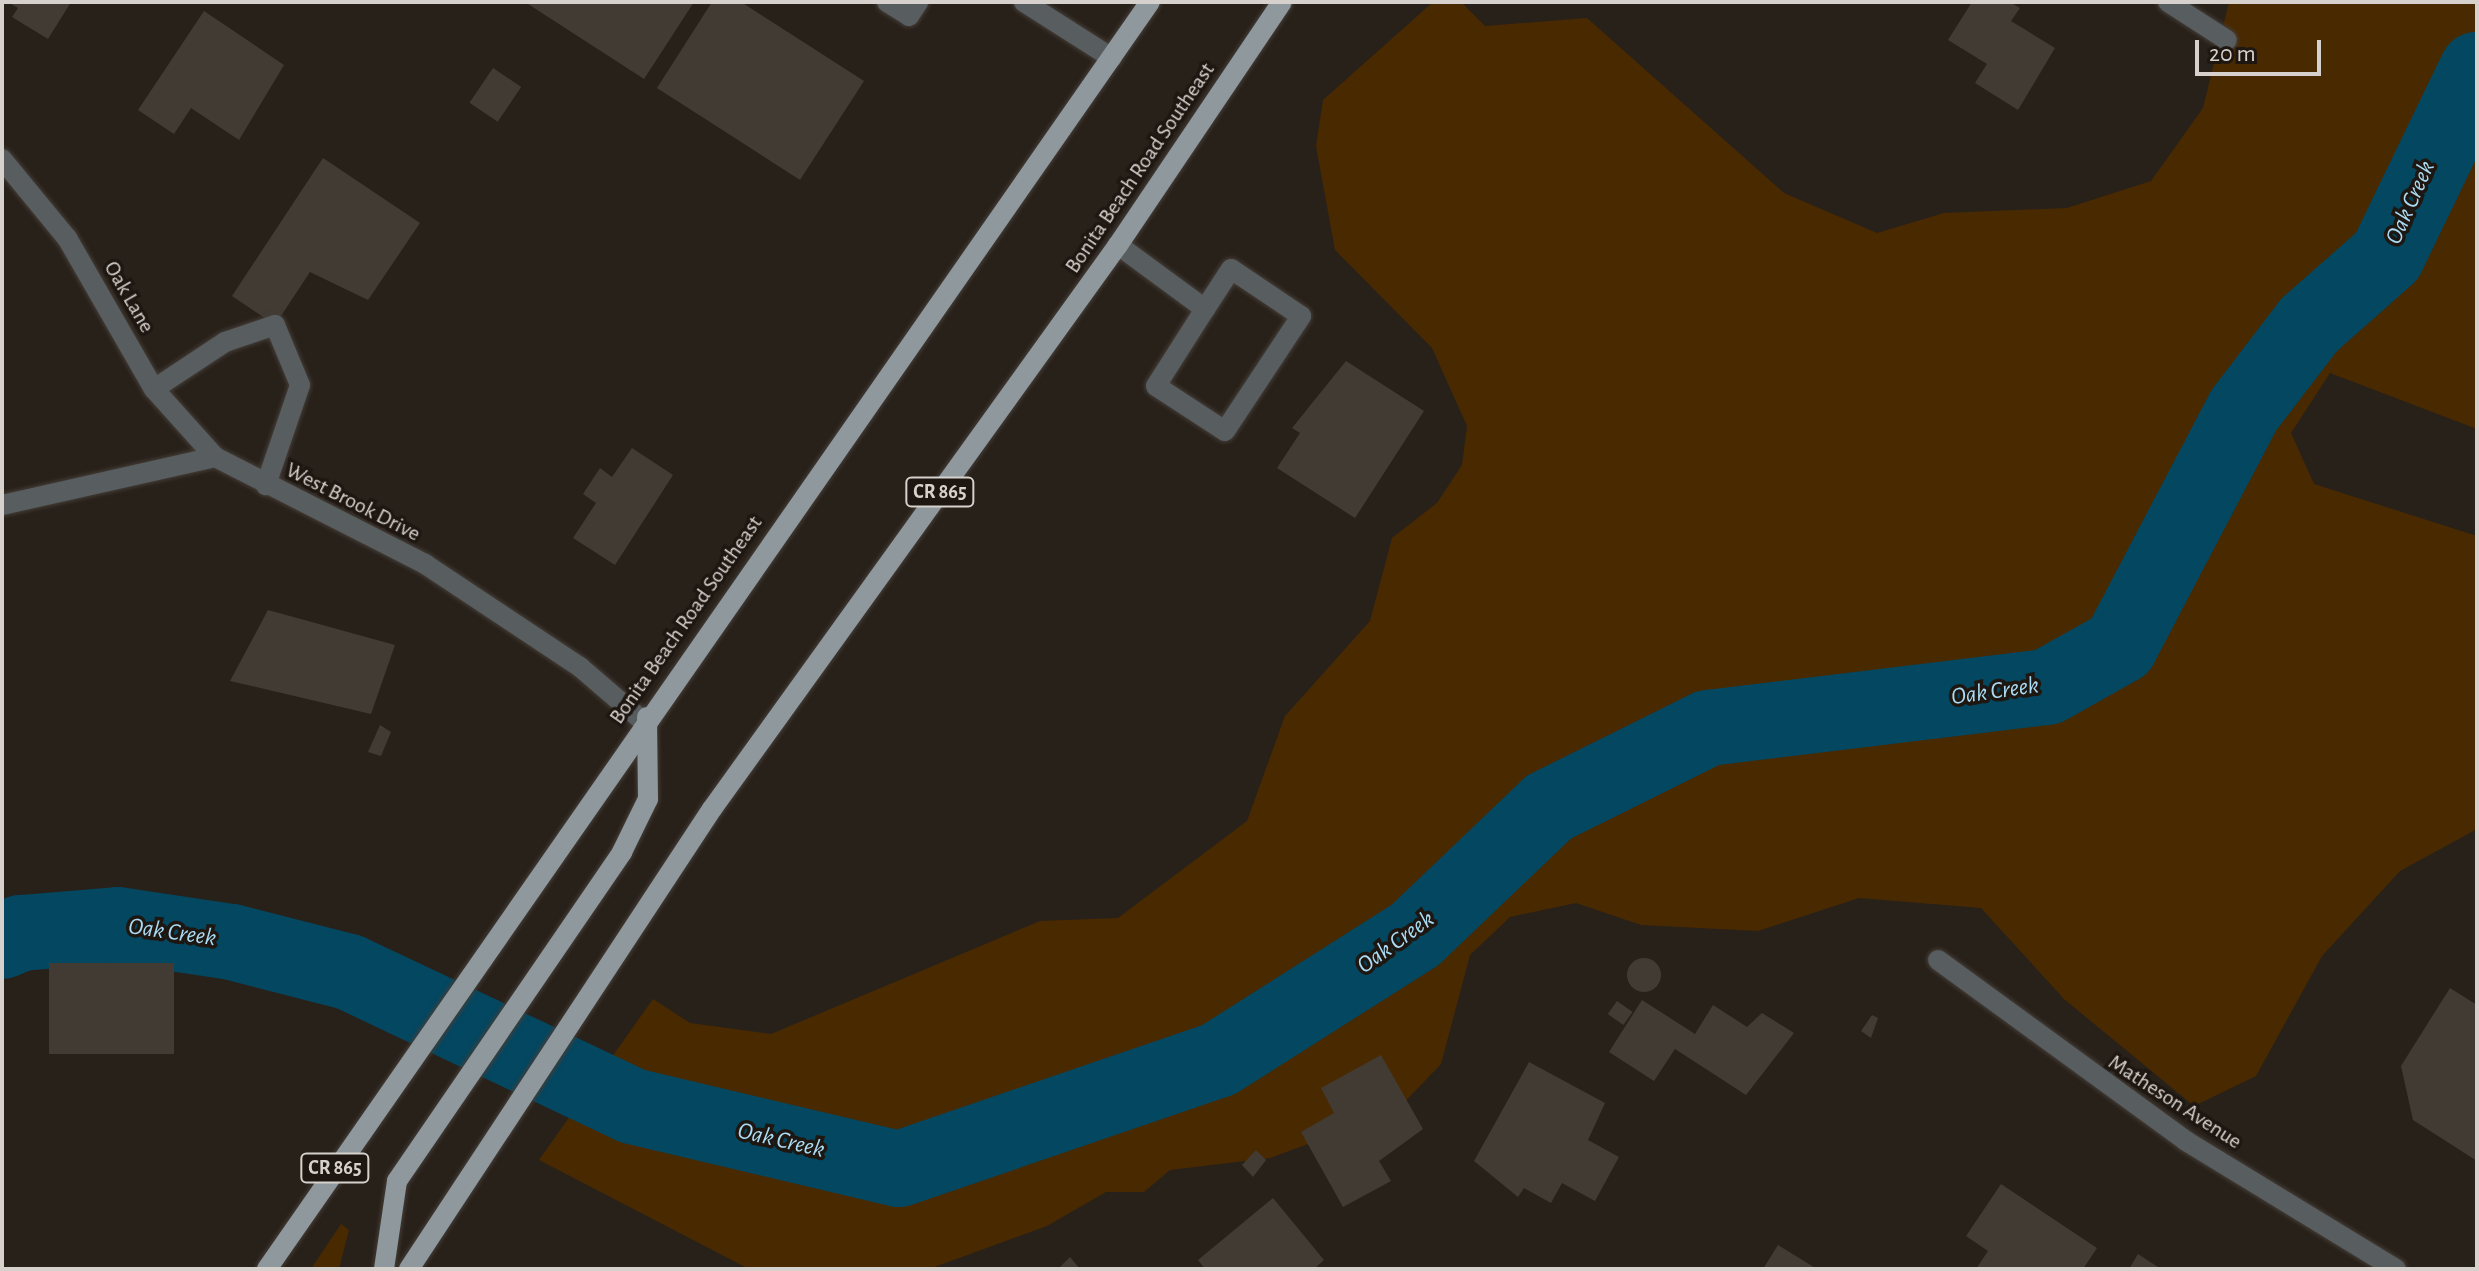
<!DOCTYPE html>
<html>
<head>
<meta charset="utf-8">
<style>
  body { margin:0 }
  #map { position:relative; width:2479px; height:1271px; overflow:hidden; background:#28211a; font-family:"Alegreya Sans",sans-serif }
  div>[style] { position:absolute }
  .green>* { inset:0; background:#492900 }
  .river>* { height:76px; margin:-38px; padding:0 38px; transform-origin:38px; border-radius:38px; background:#044761 }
  .building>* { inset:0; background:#423b34; transform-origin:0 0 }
  .round { border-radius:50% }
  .roads { filter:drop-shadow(0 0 2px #443d37) drop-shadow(0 0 2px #443d37) }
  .minor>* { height:20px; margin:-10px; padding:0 10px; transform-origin:10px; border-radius:10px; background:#585d60 }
  .major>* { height:20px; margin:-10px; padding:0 10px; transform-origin:10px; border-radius:10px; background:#8e989d }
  span { translate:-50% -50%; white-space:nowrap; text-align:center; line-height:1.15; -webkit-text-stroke:7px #1e1711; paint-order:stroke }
  .shield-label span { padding:2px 6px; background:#1e1711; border:2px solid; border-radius:6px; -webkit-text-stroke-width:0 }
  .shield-label { font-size:20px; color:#d6d1cd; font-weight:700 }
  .street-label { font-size:22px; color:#d6d1cd }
  .water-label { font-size:24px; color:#abdcf5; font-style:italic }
  .frame { position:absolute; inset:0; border:4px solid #d6d1cd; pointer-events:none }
  .scale { position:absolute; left:2195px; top:40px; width:126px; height:36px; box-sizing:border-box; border:4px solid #d6d1cd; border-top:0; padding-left:10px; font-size:24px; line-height:28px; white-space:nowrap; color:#d6d1cd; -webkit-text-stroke:6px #1e1711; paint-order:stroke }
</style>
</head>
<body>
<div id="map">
  <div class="green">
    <div style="clip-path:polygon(1433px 2px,1461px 2px,1485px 26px,1587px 18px,1784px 193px,1877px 233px,1944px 213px,2067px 208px,2151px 181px,2203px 108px,2229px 2px,2477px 2px,2477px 429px,2330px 373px,2291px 433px,2314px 484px,2477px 536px,2477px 829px,2400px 871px,2322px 956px,2256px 1076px,2194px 1106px,2064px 999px,1981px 908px,1859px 898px,1758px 931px,1641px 925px,1576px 903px,1510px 917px,1470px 955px,1441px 1064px,1395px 1112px,1270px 1158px,1170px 1170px,1144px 1192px,1106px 1192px,1047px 1226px,929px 1269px,749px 1269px,539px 1160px,653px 999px,690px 1023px,771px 1034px,1040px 921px,1118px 918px,1247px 821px,1285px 716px,1370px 621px,1392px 538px,1437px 503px,1462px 465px,1467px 426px,1432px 348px,1335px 250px,1316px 146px,1323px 100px)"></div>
    <div style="clip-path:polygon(341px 1224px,349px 1230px,339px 1269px,311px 1269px)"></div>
  </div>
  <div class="river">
    <div style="left:2px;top:941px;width:21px;rotate:-23deg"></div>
    <div style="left:21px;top:933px;width:97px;rotate:-4.7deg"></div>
    <div style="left:118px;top:925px;width:115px;rotate:8.5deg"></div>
    <div style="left:232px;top:942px;width:121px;rotate:14.4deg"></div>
    <div style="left:349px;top:972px;width:313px;rotate:25.3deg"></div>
    <div style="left:632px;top:1106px;width:274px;rotate:13.3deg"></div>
    <div style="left:899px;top:1169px;width:337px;rotate:-18.9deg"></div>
    <div style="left:1218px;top:1060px;width:233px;rotate:-32.4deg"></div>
    <div style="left:1415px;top:935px;width:185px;rotate:-43.7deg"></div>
    <div style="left:1549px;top:807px;width:178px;rotate:-26.4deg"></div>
    <div style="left:1708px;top:728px;width:341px;rotate:-6.9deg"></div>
    <div style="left:2047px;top:687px;width:84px;rotate:-29.3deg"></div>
    <div style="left:2120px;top:646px;width:267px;rotate:-62.3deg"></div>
    <div style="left:2244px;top:410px;width:107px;rotate:-52.6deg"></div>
    <div style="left:2309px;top:325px;width:104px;rotate:-41.5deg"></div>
    <div style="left:2387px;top:256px;width:207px;rotate:-64.2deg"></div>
  </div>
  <div class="building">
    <div style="clip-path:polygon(8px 2px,71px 2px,48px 39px,12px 17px,18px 8px)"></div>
    <div style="clip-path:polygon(525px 2px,694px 2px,644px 79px)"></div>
    <div style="clip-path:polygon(712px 2px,741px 2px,864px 81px,800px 180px,657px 88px)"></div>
    <div style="clip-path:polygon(1972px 2px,2010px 2px,2020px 8px,2011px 21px,2055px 48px,2018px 110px,1975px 83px,1987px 64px,1948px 40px)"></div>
    <div style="clip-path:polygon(204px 11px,284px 65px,239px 140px,191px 108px,174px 134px,138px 110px)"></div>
    <div style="left:493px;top:68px;width:34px;height:42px;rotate:34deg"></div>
    <div style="clip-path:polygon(323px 158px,420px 223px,368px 300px,310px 272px,275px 325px,232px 296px)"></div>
    <div style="clip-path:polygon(1346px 361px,1424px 411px,1355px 518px,1277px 468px,1300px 433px,1292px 428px)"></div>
    <div style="clip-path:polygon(632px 448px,673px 475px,615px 565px,573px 538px,596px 503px,583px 494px,600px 468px,612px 477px)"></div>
    <div style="clip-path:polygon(268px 610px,395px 645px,371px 714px,230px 681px)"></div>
    <div style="clip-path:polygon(380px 725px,391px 732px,381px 756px,368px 752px)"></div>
    <div class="round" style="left:1627px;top:958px;width:34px;height:34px"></div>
    <div style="left:49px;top:963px;width:125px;height:91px"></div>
    <div style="clip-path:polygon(2450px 988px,2477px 1005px,2477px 1161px,2413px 1120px,2401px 1066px)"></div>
    <div style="clip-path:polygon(1642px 1000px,1695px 1034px,1713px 1005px,1747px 1027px,1762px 1013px,1794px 1033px,1746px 1095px,1675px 1049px,1654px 1081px,1609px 1052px)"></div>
    <div style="left:1617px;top:1001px;width:19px;height:16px;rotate:35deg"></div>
    <div style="clip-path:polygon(1872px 1015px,1878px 1018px,1871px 1038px,1861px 1031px)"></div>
    <div style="clip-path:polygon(1381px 1055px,1423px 1129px,1379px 1161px,1391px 1181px,1343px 1207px,1301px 1132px,1334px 1113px,1321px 1088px)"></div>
    <div style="clip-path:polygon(1529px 1062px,1605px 1103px,1588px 1140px,1619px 1157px,1595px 1201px,1562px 1183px,1551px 1203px,1524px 1188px,1518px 1197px,1474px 1161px)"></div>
    <div style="clip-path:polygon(1256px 1150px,1266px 1160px,1253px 1177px,1242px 1165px)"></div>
    <div style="clip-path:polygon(2001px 1184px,2097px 1248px,2083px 1269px,1976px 1269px,1988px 1251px,1966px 1236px)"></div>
    <div style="clip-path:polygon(1273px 1198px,1324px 1260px,1314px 1269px,1205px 1269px,1198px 1260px)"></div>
    <div style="clip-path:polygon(1778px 1245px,1817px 1269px,1763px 1269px)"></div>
    <div style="clip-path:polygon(2138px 1254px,2161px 1269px,2129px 1269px)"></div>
    <div style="clip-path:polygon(1070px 1257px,1080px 1269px,1058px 1269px)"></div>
  </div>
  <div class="roads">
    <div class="minor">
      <div style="left:887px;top:2px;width:26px;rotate:32deg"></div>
      <div style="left:909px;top:16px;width:17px;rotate:-57deg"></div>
      <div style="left:1024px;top:2px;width:104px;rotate:32.5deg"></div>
      <div style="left:2168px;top:2px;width:70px;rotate:32.8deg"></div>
      <div style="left:2px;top:159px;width:102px;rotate:50.6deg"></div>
      <div style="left:67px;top:238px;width:174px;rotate:60.1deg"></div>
      <div style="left:154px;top:389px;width:91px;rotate:48.1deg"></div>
      <div style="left:1118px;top:245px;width:108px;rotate:36.3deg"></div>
      <div style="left:1205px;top:309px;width:91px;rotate:122.5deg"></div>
      <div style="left:1156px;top:386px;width:82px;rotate:33.1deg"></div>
      <div style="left:1225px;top:431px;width:138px;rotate:-56.5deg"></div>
      <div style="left:1301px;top:316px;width:84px;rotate:-146.1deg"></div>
      <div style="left:1231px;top:269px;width:48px;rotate:123deg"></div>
      <div style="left:154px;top:389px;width:85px;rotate:-33.5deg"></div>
      <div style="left:225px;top:342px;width:53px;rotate:-18.8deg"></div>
      <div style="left:275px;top:325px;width:65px;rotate:67.4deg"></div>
      <div style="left:300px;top:385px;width:106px;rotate:108.8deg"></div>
      <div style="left:2px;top:505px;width:218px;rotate:-12.7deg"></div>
      <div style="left:215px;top:457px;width:236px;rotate:27deg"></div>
      <div style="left:425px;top:564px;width:186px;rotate:33.6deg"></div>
      <div style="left:580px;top:667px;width:84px;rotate:40.7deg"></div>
      <div style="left:1938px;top:960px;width:307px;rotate:36.1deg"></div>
      <div style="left:2186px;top:1141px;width:246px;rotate:31.4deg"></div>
    </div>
    <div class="major">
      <div style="left:267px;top:1269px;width:1544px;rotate:-55.13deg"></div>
      <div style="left:384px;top:1269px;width:89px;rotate:-81.6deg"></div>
      <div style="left:397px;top:1181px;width:399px;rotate:-55.6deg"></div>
      <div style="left:622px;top:852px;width:59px;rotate:-63.9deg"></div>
      <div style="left:648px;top:799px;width:82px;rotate:-90.7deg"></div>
      <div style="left:409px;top:1269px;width:551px;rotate:-56.63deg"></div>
      <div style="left:712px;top:809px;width:695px;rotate:-54.25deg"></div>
      <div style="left:1118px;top:245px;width:293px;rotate:-56deg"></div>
    </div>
  </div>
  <div class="shield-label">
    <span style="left:940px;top:492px">CR 865</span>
    <span style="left:335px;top:1168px">CR 865</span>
  </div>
  <div class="street-label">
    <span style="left:1140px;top:168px;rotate:-56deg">Bonita Beach Road Southeast</span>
    <span style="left:129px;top:297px;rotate:60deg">Oak Lane</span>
    <span style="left:353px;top:502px;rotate:27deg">West Brook Drive</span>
    <span style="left:686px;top:620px;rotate:-55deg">Bonita Beach Road Southeast</span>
    <span style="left:2175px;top:1102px;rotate:33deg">Matheson Avenue</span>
  </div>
  <div class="water-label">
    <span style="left:2411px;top:203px;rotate:-66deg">Oak Creek</span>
    <span style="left:1995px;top:692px;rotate:-8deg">Oak Creek</span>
    <span style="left:172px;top:933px;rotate:8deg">Oak Creek</span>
    <span style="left:1396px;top:943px;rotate:-36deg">Oak Creek</span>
    <span style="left:781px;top:1141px;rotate:13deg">Oak Creek</span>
  </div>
  <div class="frame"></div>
  <div class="scale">20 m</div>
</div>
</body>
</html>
